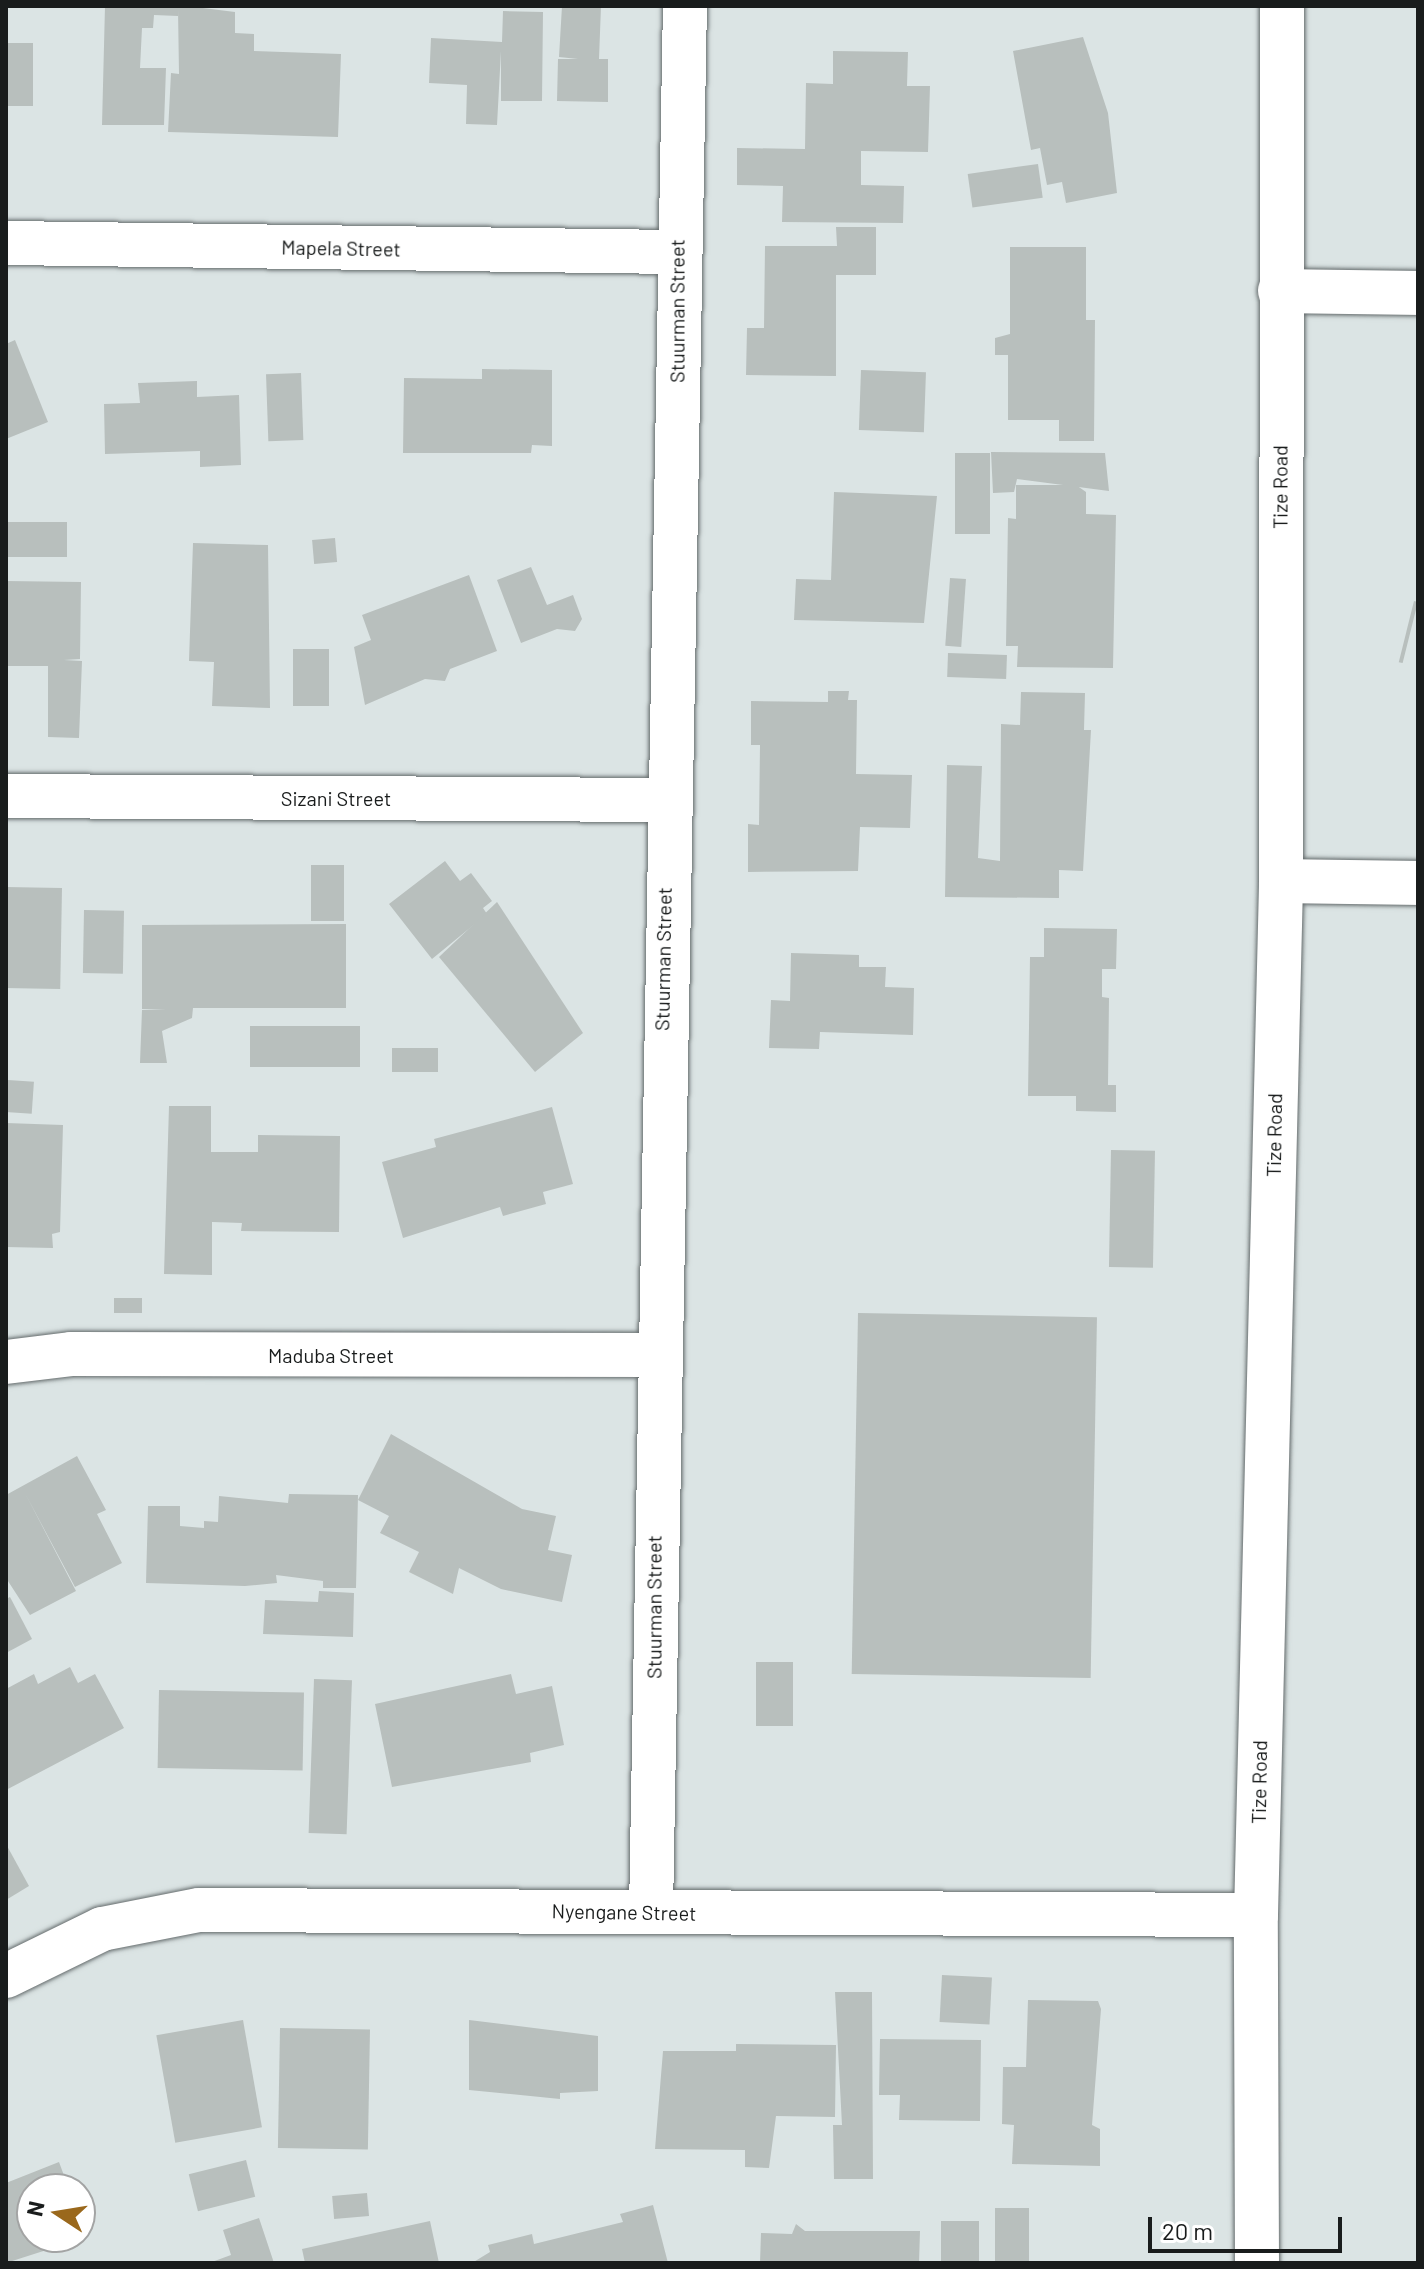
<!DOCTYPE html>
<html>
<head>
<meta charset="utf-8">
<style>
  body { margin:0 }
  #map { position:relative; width:1424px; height:2269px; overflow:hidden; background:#dbe4e4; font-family:Barlow,sans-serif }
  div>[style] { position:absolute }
  .building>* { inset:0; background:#b8bfbd; transform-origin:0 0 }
  .roads { filter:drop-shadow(0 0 2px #646b6c) drop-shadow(0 0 2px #646b6c) }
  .minor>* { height:44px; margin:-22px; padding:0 22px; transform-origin:22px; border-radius:22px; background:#fff }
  span { translate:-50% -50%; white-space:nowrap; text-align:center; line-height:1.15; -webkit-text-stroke:6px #fff; paint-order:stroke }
  .street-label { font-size:20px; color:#191c1c }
  .frame { position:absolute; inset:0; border:8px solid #191c1c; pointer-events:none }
  .north { position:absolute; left:16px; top:2173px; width:80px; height:80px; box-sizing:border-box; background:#fff; border:2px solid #a3a4a4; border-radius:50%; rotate:282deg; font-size:22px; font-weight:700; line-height:32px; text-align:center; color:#191c1c }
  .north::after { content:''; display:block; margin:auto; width:28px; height:36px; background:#9a681c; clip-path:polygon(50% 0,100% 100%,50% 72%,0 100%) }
  .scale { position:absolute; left:1148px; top:2217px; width:194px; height:36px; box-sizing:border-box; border:4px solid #191c1c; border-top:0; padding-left:10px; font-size:24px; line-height:28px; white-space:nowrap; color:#191c1c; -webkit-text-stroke:6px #fff; paint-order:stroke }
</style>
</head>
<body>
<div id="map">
  <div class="building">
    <div style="clip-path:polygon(105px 6px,187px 6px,235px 12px,235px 33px,254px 34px,254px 51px,341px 54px,338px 137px,168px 132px,171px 73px,179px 74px,178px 9px,178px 16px,154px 15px,153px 28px,142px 28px,140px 68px,166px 68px,164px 125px,102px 125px)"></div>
    <div style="clip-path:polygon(562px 6px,601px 6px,599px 59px,608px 59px,608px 102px,557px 101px,558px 59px,578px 59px,559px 57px)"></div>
    <div style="clip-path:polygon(503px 11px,543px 12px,542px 101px,501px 101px,501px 51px,497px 125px,466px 124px,467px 85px,429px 83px,431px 38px,502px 42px)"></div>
    <div style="clip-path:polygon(1083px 37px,1108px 113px,1117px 193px,1066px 203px,1062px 182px,1047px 185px,1040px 148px,1031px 150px,1013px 51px)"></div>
    <div style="left:6px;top:43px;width:27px;height:63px"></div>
    <div style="clip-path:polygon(833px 51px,908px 52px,907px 86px,930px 86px,928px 152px,861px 151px,861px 185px,904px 186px,903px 223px,782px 222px,783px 186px,737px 185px,737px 148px,805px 149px,806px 83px,833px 84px)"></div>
    <div style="left:1038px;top:164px;width:34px;height:71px;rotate:82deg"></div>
    <div style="clip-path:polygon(836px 227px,876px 227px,876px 275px,836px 275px,836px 376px,746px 375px,747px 328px,764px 328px,765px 246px,837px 246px)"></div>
    <div style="clip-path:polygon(1010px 247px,1086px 247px,1086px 320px,1095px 320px,1094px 441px,1059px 441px,1059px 420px,1008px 420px,1008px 355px,995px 355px,995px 338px,1010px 334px)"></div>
    <div style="clip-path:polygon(15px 340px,48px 422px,6px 439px,6px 344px)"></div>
    <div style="clip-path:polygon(482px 369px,552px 370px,552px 446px,532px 445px,531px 453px,403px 453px,404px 378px,482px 379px)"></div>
    <div style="left:861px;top:370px;width:65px;height:60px;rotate:2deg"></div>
    <div style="left:301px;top:373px;width:67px;height:35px;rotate:88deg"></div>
    <div style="clip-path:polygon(197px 381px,197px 397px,239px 395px,241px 465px,200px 467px,200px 451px,105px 454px,104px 404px,140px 403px,138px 383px)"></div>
    <div style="clip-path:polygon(991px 452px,1105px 453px,1109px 491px,1017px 479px,1014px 492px,993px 493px)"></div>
    <div style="left:955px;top:453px;width:35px;height:81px"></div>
    <div style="clip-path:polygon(1016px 485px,1076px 485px,1086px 492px,1086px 514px,1116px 515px,1113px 668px,1017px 667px,1018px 646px,1006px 646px,1008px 518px,1016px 519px)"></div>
    <div style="clip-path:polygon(834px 492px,937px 496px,924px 623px,794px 620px,796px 579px,831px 580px)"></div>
    <div style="left:6px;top:522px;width:61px;height:35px"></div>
    <div style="left:335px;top:538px;width:24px;height:23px;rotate:85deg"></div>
    <div style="clip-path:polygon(193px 543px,268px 545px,270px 708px,212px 706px,214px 662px,189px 661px)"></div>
    <div style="clip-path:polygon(531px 567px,547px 605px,573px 595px,582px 619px,575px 631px,557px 629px,521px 643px,497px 580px)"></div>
    <div style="clip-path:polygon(469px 575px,497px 651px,450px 669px,445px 681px,425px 679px,365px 705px,354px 647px,371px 640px,362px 615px)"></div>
    <div style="left:950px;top:578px;width:16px;height:68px;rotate:4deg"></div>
    <div style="clip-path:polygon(6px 581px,81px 582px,80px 659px,64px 660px,82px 661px,79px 738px,48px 737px,48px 666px,6px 666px)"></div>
    <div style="left:1414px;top:601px;width:4px;height:63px;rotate:14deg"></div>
    <div style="left:329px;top:649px;width:57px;height:36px;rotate:90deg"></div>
    <div style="left:948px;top:653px;width:59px;height:24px;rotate:2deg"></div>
    <div style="clip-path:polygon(828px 691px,849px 691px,848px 700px,857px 700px,856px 774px,912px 775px,910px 828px,860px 827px,858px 871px,748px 872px,748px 824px,759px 825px,760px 745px,751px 745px,751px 701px,828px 702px)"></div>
    <div style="clip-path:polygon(1021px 692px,1085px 693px,1084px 730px,1091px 730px,1083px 871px,1059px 870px,1059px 898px,945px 897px,947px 765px,982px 766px,978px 858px,1000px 861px,1001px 724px,1020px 725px)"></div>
    <div style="clip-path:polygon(445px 861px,460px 881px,471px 873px,492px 901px,483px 908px,487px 914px,432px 959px,389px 904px)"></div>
    <div style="left:311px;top:865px;width:33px;height:56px"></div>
    <div style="left:6px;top:887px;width:56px;height:101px;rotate:1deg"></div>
    <div style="clip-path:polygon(497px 902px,583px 1033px,535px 1072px,439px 957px)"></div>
    <div style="left:84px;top:910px;width:40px;height:63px;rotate:1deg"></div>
    <div style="clip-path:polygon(346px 924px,346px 1008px,193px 1008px,192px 1018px,162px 1031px,167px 1063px,140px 1063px,142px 1010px,166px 1009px,142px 1009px,142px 925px)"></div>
    <div style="clip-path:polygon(1044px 928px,1117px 929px,1116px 969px,1102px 969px,1102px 997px,1109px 998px,1108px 1085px,1116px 1085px,1116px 1112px,1076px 1111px,1076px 1096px,1028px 1096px,1030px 957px,1044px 957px)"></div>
    <div style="clip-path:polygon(791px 953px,859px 955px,859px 967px,886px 967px,885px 987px,914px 988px,913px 1035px,820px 1032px,819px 1049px,769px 1048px,771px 1000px,790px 1001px)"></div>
    <div style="left:250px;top:1026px;width:110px;height:41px"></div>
    <div style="left:438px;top:1048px;width:24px;height:46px;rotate:90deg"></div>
    <div style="left:8px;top:1080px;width:26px;height:32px;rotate:4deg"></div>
    <div style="clip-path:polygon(169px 1106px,211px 1106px,211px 1152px,258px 1152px,258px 1135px,340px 1136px,339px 1232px,241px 1231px,242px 1223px,212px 1222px,212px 1275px,164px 1274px)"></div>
    <div style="clip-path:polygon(552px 1107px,573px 1184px,543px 1192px,546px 1204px,503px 1216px,500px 1207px,403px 1238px,382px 1162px,436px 1147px,434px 1139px)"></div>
    <div style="clip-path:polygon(6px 1123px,63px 1125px,60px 1232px,52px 1234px,53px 1248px,6px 1247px)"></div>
    <div style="left:1111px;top:1150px;width:44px;height:117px;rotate:1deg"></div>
    <div style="left:114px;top:1298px;width:28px;height:15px"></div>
    <div style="left:858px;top:1313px;width:239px;height:361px;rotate:1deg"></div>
    <div style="clip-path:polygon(391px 1434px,522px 1509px,556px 1516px,548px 1550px,572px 1555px,562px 1602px,501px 1589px,459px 1568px,453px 1594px,409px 1572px,419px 1552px,380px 1533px,389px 1516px,358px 1500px)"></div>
    <div style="clip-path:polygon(77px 1456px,106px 1510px,97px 1514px,122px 1563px,75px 1587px,26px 1495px,76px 1591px,30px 1615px,6px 1578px,6px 1495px)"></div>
    <div style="clip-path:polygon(289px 1494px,358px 1495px,356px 1588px,323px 1588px,323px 1581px,276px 1575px,277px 1583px,245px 1586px,146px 1583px,148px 1506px,180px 1506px,180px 1526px,204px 1528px,204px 1521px,218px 1522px,219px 1496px,288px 1503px)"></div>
    <div style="clip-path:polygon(319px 1591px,354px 1593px,353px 1637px,263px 1634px,265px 1600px,318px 1602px)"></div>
    <div style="clip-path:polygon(10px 1597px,32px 1639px,6px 1653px,6px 1599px)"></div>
    <div style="left:756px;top:1662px;width:37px;height:64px"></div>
    <div style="clip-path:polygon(70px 1667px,78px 1683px,95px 1674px,124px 1728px,6px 1790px,6px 1689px,34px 1674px,38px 1684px)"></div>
    <div style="clip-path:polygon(511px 1674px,516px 1694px,552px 1686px,564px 1745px,530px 1753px,531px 1762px,392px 1787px,375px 1704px)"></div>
    <div style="left:314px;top:1679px;width:38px;height:154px;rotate:2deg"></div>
    <div style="left:159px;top:1690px;width:145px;height:78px;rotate:1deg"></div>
    <div style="clip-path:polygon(6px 1844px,29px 1886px,6px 1900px)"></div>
    <div style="left:942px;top:1975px;width:50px;height:47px;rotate:3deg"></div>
    <div style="clip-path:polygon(835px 1992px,872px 1992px,873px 2179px,834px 2179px,833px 2125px,842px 2125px)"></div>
    <div style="clip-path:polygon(1028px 2000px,1098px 2001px,1101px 2009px,1092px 2125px,1100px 2129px,1100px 2166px,1012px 2164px,1014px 2125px,1002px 2124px,1003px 2067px,1026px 2067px)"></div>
    <div style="left:243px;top:2020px;width:109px;height:88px;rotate:80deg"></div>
    <div style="clip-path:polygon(469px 2020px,598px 2036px,598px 2091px,560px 2093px,560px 2099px,469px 2090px)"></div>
    <div style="left:280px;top:2028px;width:90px;height:120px;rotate:1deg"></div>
    <div style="clip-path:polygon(880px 2039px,981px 2040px,980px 2121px,899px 2120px,900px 2095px,879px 2095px)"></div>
    <div style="clip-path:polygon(736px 2044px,836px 2045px,835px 2117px,776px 2116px,769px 2168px,745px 2167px,745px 2150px,655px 2149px,663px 2051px,736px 2051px)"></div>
    <div style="left:246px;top:2160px;width:38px;height:59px;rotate:76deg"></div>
    <div style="clip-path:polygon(59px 2162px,69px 2189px,32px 2189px,32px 2237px,80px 2237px,80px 2218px,87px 2237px,6px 2263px,6px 2183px)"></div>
    <div style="left:367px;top:2193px;width:23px;height:35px;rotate:85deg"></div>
    <div style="clip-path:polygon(653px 2205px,668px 2263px,472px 2263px,490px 2252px,488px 2245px,532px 2234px,534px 2244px,623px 2222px,620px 2214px)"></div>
    <div style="left:995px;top:2208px;width:34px;height:55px"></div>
    <div style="clip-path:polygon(259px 2218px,274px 2263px,209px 2263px,231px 2255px,223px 2230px)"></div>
    <div style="clip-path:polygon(430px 2221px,439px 2263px,305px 2263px,302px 2249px)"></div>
    <div style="left:941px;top:2221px;width:38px;height:42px"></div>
    <div style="clip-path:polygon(796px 2224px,805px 2231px,920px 2231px,919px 2263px,760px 2263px,761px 2233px,792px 2234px)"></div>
  </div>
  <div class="roads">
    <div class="minor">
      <div style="left:6px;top:243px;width:671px;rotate:0.77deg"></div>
      <div style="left:1280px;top:291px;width:138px;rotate:0.8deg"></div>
      <div style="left:6px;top:796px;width:660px;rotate:0.35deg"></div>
      <div style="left:1281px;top:881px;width:137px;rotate:0.8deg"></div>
      <div style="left:6px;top:1362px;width:65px;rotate:-7deg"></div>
      <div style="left:71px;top:1354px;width:585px;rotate:0.1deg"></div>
      <div style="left:651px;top:1912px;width:1906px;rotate:-88.98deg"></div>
      <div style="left:6px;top:1976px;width:107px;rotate:-26.1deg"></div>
      <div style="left:102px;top:1929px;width:99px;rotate:-11.1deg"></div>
      <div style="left:199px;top:1910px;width:1057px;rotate:0.27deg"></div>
      <div style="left:1257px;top:2263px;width:348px;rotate:-90.2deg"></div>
      <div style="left:1256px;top:1915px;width:1034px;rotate:-88.61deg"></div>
      <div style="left:1281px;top:881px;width:875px;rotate:-89.93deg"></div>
    </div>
  </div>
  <div class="street-label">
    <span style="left:341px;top:248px;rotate:1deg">Mapela Street</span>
    <span style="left:677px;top:311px;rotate:-90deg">Stuurman Street</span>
    <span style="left:1280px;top:487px;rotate:-90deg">Tize Road</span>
    <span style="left:336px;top:798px">Sizani Street</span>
    <span style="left:663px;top:959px;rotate:-89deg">Stuurman Street</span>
    <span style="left:1274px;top:1135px;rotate:-89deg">Tize Road</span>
    <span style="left:331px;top:1355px">Maduba Street</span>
    <span style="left:654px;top:1607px;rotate:-90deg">Stuurman Street</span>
    <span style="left:1259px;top:1782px;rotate:-89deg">Tize Road</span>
    <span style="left:624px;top:1912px;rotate:1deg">Nyengane Street</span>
  </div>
  <div class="frame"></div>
  <div class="north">N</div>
  <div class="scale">20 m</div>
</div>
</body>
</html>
